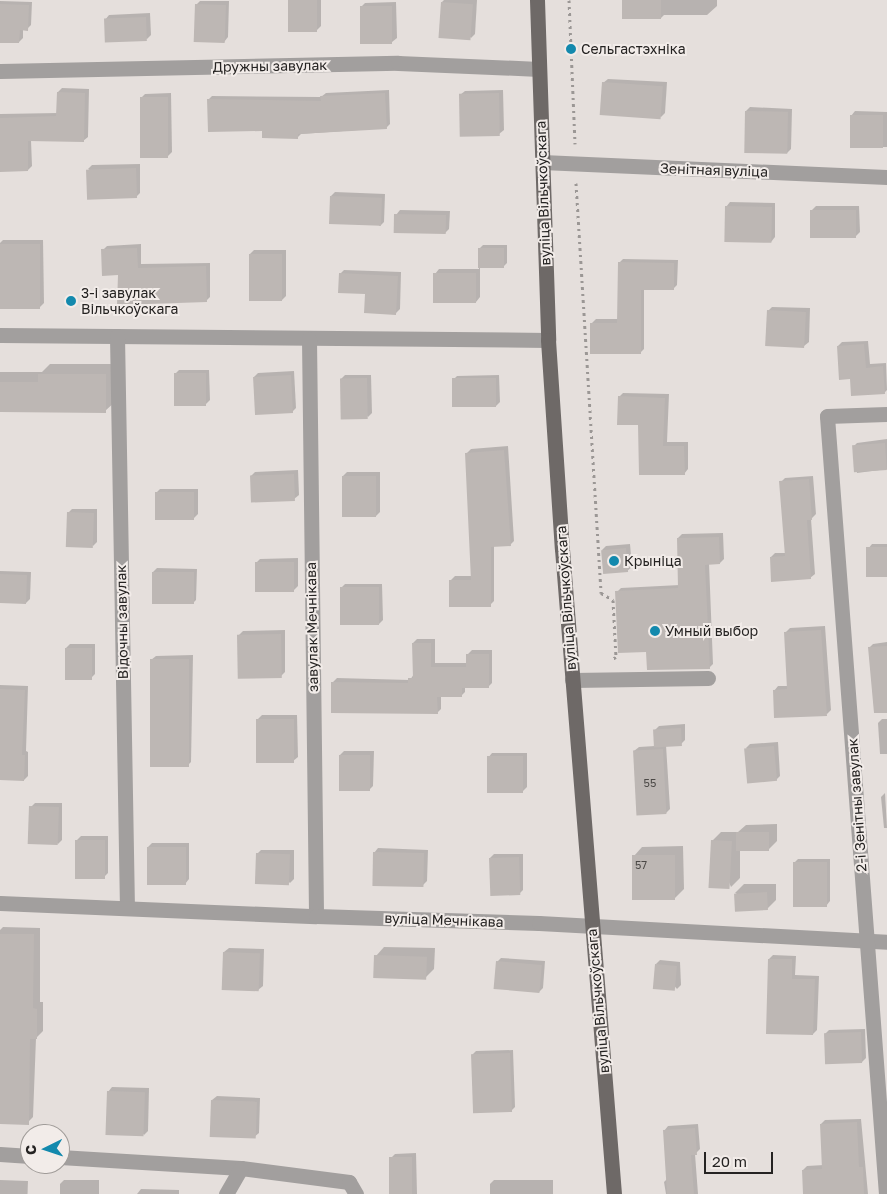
<!DOCTYPE html>
<html>
<head>
<meta charset="utf-8">
<style>
  body { margin:0 }
  #map { position:relative; width:887px; height:1194px; overflow:hidden; background:#e5dfdc; font-family:"Golos Text",sans-serif }
  div>[style] { position:absolute }
  .shadow>* { inset:0; background:#0003; transform-origin:0 0 }
  .building>* { inset:0; background:#bdb7b4; transform-origin:0 0 }
  .path>* { height:3px; margin-top:-1.5px; transform-origin:0; background:repeating-linear-gradient(90deg,#9b9795 0 2.5px,transparent 0 6.5px) }
  .minor>* { height:15px; margin:-7.5px; padding:0 7.5px; transform-origin:7.5px; border-radius:7.5px; background:#a29f9e }
  .major>* { height:15px; margin:-7.5px; padding:0 7.5px; transform-origin:7.5px; border-radius:7.5px; background:#6e6967 }
  .dots>* { width:14px; height:14px; translate:-50% -50%; box-sizing:border-box; border:2px solid #f2ece9; border-radius:50% }
  span { translate:-50% -50%; white-space:nowrap; text-align:center; line-height:1.15; -webkit-text-stroke:4px #f2ece9; paint-order:stroke }
  .number-label { font-size:11px; color:#4b4846 }
  .number-label span { -webkit-text-stroke-width:0 }
  .poi-label { font-size:14px; color:#252322 }
  .left { translate:0 -50%; text-align:left }
  .street-label { font-size:14px; color:#252322 }
  .north { position:absolute; left:20px; top:1124px; width:50px; height:50px; box-sizing:border-box; background:#f2ece9; border:1px solid #a09c99; border-radius:50%; rotate:266deg; font-size:14px; font-weight:700; line-height:20px; text-align:center; color:#252322 }
  .north::after { content:''; display:block; margin:auto; width:18px; height:22px; background:#1389ad; clip-path:polygon(50% 0,100% 100%,50% 72%,0 100%) }
  .scale { position:absolute; left:704px; top:1152px; width:69px; height:22px; box-sizing:border-box; border:2px solid #252322; border-top:0; padding-left:6px; font-size:15px; line-height:18px; white-space:nowrap; color:#252322; -webkit-text-stroke:4px #f2ece9; paint-order:stroke }
</style>
</head>
<body>
<div id="map">
  <div class="shadow">
    <div style="clip-path:polygon(290px 0,321px 0,321px 26px,317px 30px)"></div>
    <div style="clip-path:polygon(444px 0,477px 0,475px 34px,471px 38px,442px 2px)"></div>
    <div style="clip-path:polygon(623px 0,717px 0,717px 6px,707px 15px,664px 15px,660px 19px)"></div>
    <div style="clip-path:polygon(0 1px,32px 2px,31px 25px,27px 29px,23px 29px,23px 38px,19px 42px,0 42px)"></div>
    <div style="clip-path:polygon(200px 1px,229px 1px,228px 37px,224px 42px,196px 5px)"></div>
    <div style="clip-path:polygon(396px 2px,397px 38px,392px 42px,361px 7px,365px 3px)"></div>
    <div style="clip-path:polygon(150px 13px,151px 35px,147px 39px,105px 20px,109px 15px)"></div>
    <div style="clip-path:polygon(608px 79px,667px 82px,665px 113px,661px 117px,603px 83px)"></div>
    <div style="clip-path:polygon(62px 88px,89px 89px,88px 137px,83px 141px,31px 140px,32px 166px,28px 170px,0 171px,0 114px,58px 113px,58px 92px)"></div>
    <div style="clip-path:polygon(389px 90px,390px 124px,386px 128px,301px 134px,297px 138px,263px 130px,208px 100px,212px 96px,321px 97px,326px 93px)"></div>
    <div style="clip-path:polygon(503px 90px,504px 130px,499px 134px,460px 95px,465px 91px)"></div>
    <div style="clip-path:polygon(171px 93px,172px 152px,168px 156px,141px 98px,145px 94px)"></div>
    <div style="clip-path:polygon(750px 107px,792px 109px,791px 149px,787px 153px,746px 111px)"></div>
    <div style="clip-path:polygon(855px 111px,887px 112px,887px 147px,851px 147px,851px 116px)"></div>
    <div style="clip-path:polygon(140px 164px,140px 193px,136px 197px,88px 169px,92px 165px)"></div>
    <div style="clip-path:polygon(335px 192px,385px 194px,384px 222px,380px 226px,331px 196px)"></div>
    <div style="clip-path:polygon(730px 202px,775px 203px,775px 237px,771px 242px,726px 207px)"></div>
    <div style="clip-path:polygon(816px 206px,859px 206px,860px 232px,855px 237px,812px 210px)"></div>
    <div style="clip-path:polygon(400px 210px,450px 211px,449px 229px,445px 233px,396px 215px)"></div>
    <div style="clip-path:polygon(3px 240px,43px 240px,44px 303px,40px 307px,0 307px,0 243px)"></div>
    <div style="clip-path:polygon(141px 244px,141px 264px,210px 263px,210px 297px,206px 301px,119px 274px,103px 250px,107px 246px)"></div>
    <div style="clip-path:polygon(483px 245px,507px 245px,507px 263px,503px 267px,480px 267px,480px 297px,476px 302px,435px 274px,439px 269px,479px 269px,479px 249px)"></div>
    <div style="clip-path:polygon(254px 250px,286px 250px,286px 296px,282px 300px,250px 254px)"></div>
    <div style="clip-path:polygon(623px 259px,678px 260px,677px 285px,673px 289px,644px 289px,644px 349px,640px 353px,592px 323px,596px 319px,618px 319px,619px 263px)"></div>
    <div style="clip-path:polygon(344px 270px,401px 272px,400px 309px,396px 313px,366px 293px,340px 274px)"></div>
    <div style="clip-path:polygon(772px 307px,810px 308px,809px 342px,804px 346px,768px 311px)"></div>
    <div style="clip-path:polygon(868px 341px,870px 364px,886px 363px,887px 390px,884px 393px,851px 378px,838px 346px,842px 342px)"></div>
    <div style="clip-path:polygon(50px 364px,116px 364px,116px 401px,105px 411px,0 412px,0 372px,42px 372px)"></div>
    <div style="clip-path:polygon(179px 370px,209px 370px,210px 400px,206px 404px,175px 374px)"></div>
    <div style="clip-path:polygon(294px 371px,296px 408px,292px 412px,254px 377px,258px 373px)"></div>
    <div style="clip-path:polygon(345px 375px,371px 375px,372px 413px,368px 417px,341px 379px)"></div>
    <div style="clip-path:polygon(499px 375px,500px 402px,496px 406px,453px 380px,457px 376px)"></div>
    <div style="clip-path:polygon(623px 393px,669px 394px,667px 442px,688px 442px,688px 469px,684px 474px,639px 424px,619px 397px)"></div>
    <div style="clip-path:polygon(887px 439px,887px 469px,857px 473px,853px 447px,857px 443px)"></div>
    <div style="clip-path:polygon(508px 446px,514px 541px,510px 545px,494px 546px,494px 601px,490px 605px,451px 580px,455px 576px,472px 576px,467px 453px,471px 449px)"></div>
    <div style="clip-path:polygon(298px 470px,299px 495px,294px 499px,251px 476px,255px 472px)"></div>
    <div style="clip-path:polygon(347px 472px,380px 472px,380px 512px,376px 516px,343px 476px)"></div>
    <div style="clip-path:polygon(813px 476px,816px 514px,811px 519px,815px 574px,810px 578px,771px 557px,775px 553px,786px 553px,781px 482px,785px 478px)"></div>
    <div style="clip-path:polygon(160px 489px,198px 489px,198px 514px,194px 518px,156px 493px)"></div>
    <div style="clip-path:polygon(72px 509px,97px 509px,97px 542px,93px 546px,68px 513px)"></div>
    <div style="clip-path:polygon(723px 533px,724px 559px,720px 563px,709px 563px,713px 664px,709px 668px,647px 650px,617px 592px,621px 588px,680px 585px,678px 538px,682px 534px)"></div>
    <div style="clip-path:polygon(630px 544px,632px 567px,627px 571px,602px 550px,606px 546px)"></div>
    <div style="clip-path:polygon(872px 544px,887px 544px,887px 575px,868px 549px)"></div>
    <div style="clip-path:polygon(298px 558px,298px 586px,294px 590px,256px 563px,260px 559px)"></div>
    <div style="clip-path:polygon(157px 568px,197px 569px,196px 600px,192px 604px,153px 572px)"></div>
    <div style="clip-path:polygon(0 571px,31px 572px,30px 599px,26px 603px,0 602px)"></div>
    <div style="clip-path:polygon(345px 584px,382px 584px,383px 620px,379px 624px,341px 588px)"></div>
    <div style="clip-path:polygon(825px 626px,831px 710px,827px 714px,774px 691px,778px 686px,788px 686px,786px 632px,790px 628px)"></div>
    <div style="clip-path:polygon(285px 630px,285px 672px,281px 676px,239px 635px,243px 631px)"></div>
    <div style="clip-path:polygon(417px 639px,435px 639px,435px 663px,468px 663px,467px 655px,472px 650px,492px 650px,492px 683px,488px 687px,465px 687px,465px 692px,461px 696px,441px 696px,441px 709px,437px 713px,332px 683px,337px 678px,410px 680px,414px 674px,413px 643px)"></div>
    <div style="clip-path:polygon(887px 642px,887px 679px,869px 648px,873px 644px)"></div>
    <div style="clip-path:polygon(70px 644px,95px 644px,95px 674px,91px 678px,66px 648px)"></div>
    <div style="clip-path:polygon(193px 655px,191px 762px,187px 766px,151px 660px,156px 656px)"></div>
    <div style="clip-path:polygon(0 685px,28px 686px,26px 751px,28px 752px,28px 776px,24px 780px,0 779px)"></div>
    <div style="clip-path:polygon(262px 715px,297px 715px,298px 757px,293px 761px,258px 719px)"></div>
    <div style="clip-path:polygon(882px 719px,887px 719px,887px 754px,880px 754px,878px 723px)"></div>
    <div style="clip-path:polygon(685px 724px,685px 740px,681px 744px,666px 745px,670px 809px,666px 813px,634px 751px,639px 747px,655px 746px,655px 730px,659px 726px)"></div>
    <div style="clip-path:polygon(778px 742px,780px 776px,776px 780px,746px 748px,750px 744px)"></div>
    <div style="clip-path:polygon(344px 751px,374px 751px,373px 786px,369px 790px,340px 755px)"></div>
    <div style="clip-path:polygon(492px 753px,527px 753px,527px 787px,523px 791px,488px 758px)"></div>
    <div style="clip-path:polygon(885px 793px,887px 828px,884px 828px,881px 797px)"></div>
    <div style="clip-path:polygon(35px 803px,62px 803px,62px 840px,58px 844px,31px 807px)"></div>
    <div style="clip-path:polygon(777px 824px,777px 841px,768px 850px,740px 851px,740px 878px,731px 887px,712px 841px,721px 832px,738px 832px,746px 825px)"></div>
    <div style="clip-path:polygon(81px 836px,108px 836px,108px 873px,104px 877px,77px 840px)"></div>
    <div style="clip-path:polygon(152px 843px,189px 843px,189px 879px,185px 884px,148px 847px)"></div>
    <div style="clip-path:polygon(683px 846px,684px 889px,675px 898px,634px 856px,642px 847px)"></div>
    <div style="clip-path:polygon(378px 848px,428px 850px,427px 881px,422px 886px,374px 853px)"></div>
    <div style="clip-path:polygon(261px 850px,294px 850px,294px 879px,290px 883px,257px 854px)"></div>
    <div style="clip-path:polygon(494px 854px,523px 854px,523px 890px,519px 894px,490px 858px)"></div>
    <div style="clip-path:polygon(798px 859px,830px 859px,830px 901px,826px 906px,794px 863px)"></div>
    <div style="clip-path:polygon(744px 884px,776px 884px,776px 900px,767px 909px,735px 893px)"></div>
    <div style="clip-path:polygon(3px 927px,40px 928px,40px 1002px,43px 1002px,43px 1031px,36px 1038px,33px 1117px,26px 1124px,0 1123px,0 930px)"></div>
    <div style="clip-path:polygon(384px 947px,435px 948px,434px 969px,425px 978px,376px 956px)"></div>
    <div style="clip-path:polygon(229px 948px,264px 949px,263px 986px,258px 990px,224px 952px)"></div>
    <div style="clip-path:polygon(773px 955px,796px 956px,795px 975px,819px 976px,817px 1030px,813px 1034px,769px 959px)"></div>
    <div style="clip-path:polygon(501px 958px,545px 961px,543px 988px,539px 992px,497px 962px)"></div>
    <div style="clip-path:polygon(660px 960px,680px 962px,681px 985px,677px 989px,656px 964px)"></div>
    <div style="clip-path:polygon(865px 1029px,866px 1058px,862px 1062px,825px 1034px,829px 1030px)"></div>
    <div style="clip-path:polygon(513px 1050px,515px 1107px,511px 1111px,472px 1055px,476px 1051px)"></div>
    <div style="clip-path:polygon(112px 1087px,149px 1088px,148px 1131px,144px 1135px,108px 1092px)"></div>
    <div style="clip-path:polygon(217px 1096px,260px 1098px,259px 1133px,254px 1137px,212px 1100px)"></div>
    <div style="clip-path:polygon(861px 1119px,868px 1194px,804px 1194px,803px 1170px,807px 1166px,824px 1165px,821px 1124px,825px 1120px)"></div>
    <div style="clip-path:polygon(698px 1124px,700px 1149px,695px 1154px,698px 1194px,666px 1194px,664px 1182px,667px 1179px,664px 1131px,668px 1126px)"></div>
    <div style="clip-path:polygon(416px 1153px,417px 1194px,392px 1194px,391px 1158px,395px 1154px)"></div>
    <div style="left:0;top:1180px;width:28px;height:14px;rotate:2deg"></div>
    <div style="clip-path:polygon(64px 1180px,99px 1180px,99px 1194px,60px 1194px,60px 1184px)"></div>
    <div style="clip-path:polygon(494px 1180px,553px 1180px,553px 1194px,490px 1194px,490px 1184px)"></div>
    <div style="clip-path:polygon(141px 1189px,179px 1190px,179px 1194px,137px 1194px)"></div>
  </div>
  <div class="building">
    <div style="left:288px;top:0;width:29px;height:32px"></div>
    <div style="left:622px;top:0;width:39px;height:19px"></div>
    <div style="left:441px;top:2px;width:32px;height:36px;rotate:4deg"></div>
    <div style="clip-path:polygon(0 4px,29px 5px,28px 31px,20px 30px,19px 43px,0 43px)"></div>
    <div style="left:195px;top:4px;width:31px;height:38px;rotate:2deg"></div>
    <div style="left:360px;top:6px;width:32px;height:38px"></div>
    <div style="left:146px;top:17px;width:24px;height:42px;rotate:88deg"></div>
    <div style="left:602px;top:82px;width:61px;height:33px;rotate:4deg"></div>
    <div style="clip-path:polygon(57px 92px,85px 93px,84px 142px,28px 141px,28px 171px,0 172px,0 118px,56px 116px)"></div>
    <div style="clip-path:polygon(385px 93px,387px 129px,298px 134px,298px 139px,262px 138px,262px 131px,208px 132px,207px 99px,321px 101px,320px 96px)"></div>
    <div style="left:499px;top:93px;width:43px;height:40px;rotate:89deg"></div>
    <div style="left:140px;top:97px;width:28px;height:61px"></div>
    <div style="left:745px;top:111px;width:43px;height:42px;rotate:1deg"></div>
    <div style="left:850px;top:115px;width:33px;height:33px"></div>
    <div style="left:136px;top:168px;width:30px;height:50px;rotate:88deg"></div>
    <div style="left:330px;top:196px;width:52px;height:28px;rotate:2deg"></div>
    <div style="left:725px;top:206px;width:47px;height:36px;rotate:1deg"></div>
    <div style="left:810px;top:210px;width:46px;height:28px"></div>
    <div style="left:394px;top:214px;width:52px;height:19px;rotate:1deg"></div>
    <div style="left:0;top:244px;width:40px;height:65px"></div>
    <div style="clip-path:polygon(137px 248px,138px 268px,206px 266px,207px 302px,117px 305px,118px 275px,102px 276px,101px 249px)"></div>
    <div style="left:504px;top:248px;width:20px;height:26px;rotate:90deg"></div>
    <div style="left:249px;top:254px;width:33px;height:47px"></div>
    <div style="clip-path:polygon(618px 262px,674px 263px,674px 290px,641px 290px,641px 354px,590px 354px,590px 323px,617px 323px)"></div>
    <div style="clip-path:polygon(339px 273px,398px 276px,396px 315px,364px 313px,365px 294px,338px 293px)"></div>
    <div style="left:433px;top:273px;width:43px;height:30px"></div>
    <div style="left:767px;top:310px;width:39px;height:36px;rotate:3deg"></div>
    <div style="clip-path:polygon(864px 344px,866px 368px,883px 366px,885px 394px,851px 396px,850px 379px,839px 380px,837px 346px)"></div>
    <div style="left:206px;top:373px;width:33px;height:32px;rotate:90deg"></div>
    <div style="clip-path:polygon(38px 374px,106px 374px,106px 413px,0 412px,0 382px,38px 382px)"></div>
    <div style="left:291px;top:375px;width:38px;height:38px;rotate:87deg"></div>
    <div style="left:367px;top:378px;width:41px;height:27px;rotate:89deg"></div>
    <div style="left:496px;top:378px;width:29px;height:44px;rotate:90deg"></div>
    <div style="clip-path:polygon(618px 396px,665px 398px,663px 446px,684px 446px,685px 475px,639px 475px,638px 425px,617px 425px)"></div>
    <div style="left:885px;top:443px;width:27px;height:33px;rotate:86deg"></div>
    <div style="clip-path:polygon(504px 450px,511px 546px,491px 547px,491px 607px,449px 607px,449px 580px,471px 580px,465px 453px)"></div>
    <div style="left:294px;top:474px;width:27px;height:44px;rotate:88deg"></div>
    <div style="left:342px;top:476px;width:34px;height:41px"></div>
    <div style="clip-path:polygon(809px 479px,812px 520px,807px 520px,811px 579px,771px 582px,770px 557px,785px 556px,779px 481px)"></div>
    <div style="left:155px;top:492px;width:39px;height:28px"></div>
    <div style="left:67px;top:512px;width:27px;height:35px;rotate:2deg"></div>
    <div style="clip-path:polygon(719px 537px,720px 564px,705px 565px,710px 669px,647px 670px,646px 652px,618px 653px,615px 591px,678px 588px,677px 538px)"></div>
    <div style="left:887px;top:547px;width:30px;height:21px;rotate:90deg"></div>
    <div style="left:626px;top:548px;width:24px;height:25px;rotate:85deg"></div>
    <div style="left:294px;top:562px;width:30px;height:39px;rotate:90deg"></div>
    <div style="left:152px;top:572px;width:42px;height:32px"></div>
    <div style="left:0;top:574px;width:27px;height:29px;rotate:2deg"></div>
    <div style="left:379px;top:587px;width:38px;height:39px;rotate:90deg"></div>
    <div style="clip-path:polygon(821px 630px,827px 716px,774px 718px,773px 690px,787px 689px,784px 632px)"></div>
    <div style="left:281px;top:634px;width:44px;height:44px;rotate:89deg"></div>
    <div style="clip-path:polygon(412px 643px,431px 643px,431px 667px,466px 667px,466px 654px,489px 654px,489px 688px,462px 688px,462px 697px,437px 697px,438px 714px,331px 713px,331px 682px,408px 683px,408px 678px,413px 678px)"></div>
    <div style="clip-path:polygon(887px 646px,887px 713px,874px 713px,868px 647px)"></div>
    <div style="left:65px;top:648px;width:27px;height:32px"></div>
    <div style="left:150px;top:659px;width:39px;height:108px"></div>
    <div style="clip-path:polygon(0 689px,25px 690px,22px 755px,25px 755px,24px 781px,0 780px)"></div>
    <div style="left:256px;top:719px;width:38px;height:44px"></div>
    <div style="left:681px;top:728px;width:18px;height:28px;rotate:87deg"></div>
    <div style="left:774px;top:746px;width:35px;height:30px;rotate:85deg"></div>
    <div style="left:663px;top:749px;width:65px;height:30px;rotate:87deg"></div>
    <div style="left:339px;top:755px;width:31px;height:36px"></div>
    <div style="left:523px;top:756px;width:37px;height:36px;rotate:90deg"></div>
    <div style="left:29px;top:806px;width:30px;height:38px;rotate:2deg"></div>
    <div style="left:769px;top:832px;width:19px;height:33px;rotate:90deg"></div>
    <div style="left:75px;top:840px;width:30px;height:39px"></div>
    <div style="left:711px;top:840px;width:21px;height:48px;rotate:3deg"></div>
    <div style="left:147px;top:847px;width:39px;height:38px"></div>
    <div style="left:373px;top:852px;width:51px;height:34px;rotate:1deg"></div>
    <div style="left:256px;top:853px;width:34px;height:31px;rotate:2deg"></div>
    <div style="left:632px;top:855px;width:43px;height:45px"></div>
    <div style="left:519px;top:857px;width:38px;height:30px;rotate:88deg"></div>
    <div style="left:827px;top:862px;width:45px;height:34px;rotate:90deg"></div>
    <div style="left:767px;top:892px;width:18px;height:33px;rotate:87deg"></div>
    <div style="clip-path:polygon(0 934px,34px 934px,33px 1008px,37px 1009px,37px 1039px,30px 1039px,29px 1125px,0 1124px)"></div>
    <div style="left:223px;top:952px;width:37px;height:38px;rotate:2deg"></div>
    <div style="left:374px;top:955px;width:53px;height:23px;rotate:2deg"></div>
    <div style="clip-path:polygon(768px 959px,792px 959px,792px 979px,815px 979px,813px 1035px,766px 1034px)"></div>
    <div style="left:496px;top:961px;width:46px;height:28px;rotate:5deg"></div>
    <div style="left:655px;top:964px;width:22px;height:25px;rotate:5deg"></div>
    <div style="left:861px;top:1032px;width:31px;height:37px;rotate:88deg"></div>
    <div style="left:510px;top:1053px;width:59px;height:39px;rotate:88deg"></div>
    <div style="left:107px;top:1091px;width:38px;height:44px;rotate:2deg"></div>
    <div style="left:211px;top:1100px;width:46px;height:37px;rotate:2deg"></div>
    <div style="clip-path:polygon(857px 1122px,859px 1167px,863px 1167px,864px 1194px,803px 1194px,802px 1170px,822px 1169px,820px 1124px)"></div>
    <div style="clip-path:polygon(695px 1128px,697px 1155px,691px 1155px,694px 1194px,667px 1194px,663px 1130px)"></div>
    <div style="left:389px;top:1157px;width:23px;height:37px"></div>
  </div>
  <div class="path">
    <div style="left:569px;top:0;width:144px;rotate:87.6deg"></div>
    <div style="left:576px;top:183px;width:411px;rotate:86.5deg"></div>
    <div style="left:601px;top:593px;width:14px;rotate:30deg"></div>
    <div style="left:613px;top:600px;width:57px;rotate:87deg"></div>
    <div style="left:616px;top:657px;width:4px;rotate:153deg"></div>
  </div>
  <div class="minor">
    <div style="left:0;top:71px;width:398px;rotate:-1.2deg"></div>
    <div style="left:398px;top:63px;width:141px;rotate:2.4deg"></div>
    <div style="left:542px;top:162px;width:345px;rotate:2.5deg"></div>
    <div style="left:0;top:335px;width:548px;rotate:0.52deg"></div>
    <div style="left:117px;top:336px;width:572px;rotate:89deg"></div>
    <div style="left:309px;top:339px;width:577px;rotate:89.3deg"></div>
    <div style="left:572px;top:680px;width:136px;rotate:-0.8deg"></div>
    <div style="left:0;top:903px;width:316px;rotate:2.4deg"></div>
    <div style="left:316px;top:916px;width:223px;rotate:1.8deg"></div>
    <div style="left:539px;top:923px;width:349px;rotate:3.1deg"></div>
    <div style="left:0;top:1154px;width:30px;rotate:4deg"></div>
    <div style="left:60px;top:1157px;width:181px;rotate:3.5deg"></div>
    <div style="left:241px;top:1168px;width:109px;rotate:7.4deg"></div>
    <div style="left:349px;top:1182px;width:14px;rotate:60deg"></div>
    <div style="left:226px;top:1194px;width:30px;rotate:-60deg"></div>
    <div style="left:886px;top:1194px;width:780px;rotate:-94.34deg"></div>
    <div style="left:827px;top:416px;width:60px;rotate:-1.9deg"></div>
  </div>
  <div class="major">
    <div style="left:537px;top:0;width:340px;rotate:88.1deg"></div>
    <div style="left:548px;top:340px;width:209px;rotate:86.2deg"></div>
    <div style="left:562px;top:549px;width:647px;rotate:85.39deg"></div>
  </div>
  <div class="dots">
    <div style="left:571px;top:49px;background:#1389ad"></div>
    <div style="left:71px;top:301px;background:#1389ad"></div>
    <div style="left:614px;top:561px;background:#1389ad"></div>
    <div style="left:655px;top:631px;background:#1389ad"></div>
  </div>
  <div class="number-label">
    <span style="left:650px;top:783px">55</span>
    <span style="left:641px;top:865px">57</span>
  </div>
  <div class="poi-label">
    <span class="left" style="left:581px;top:49px">Сельгастэхніка</span>
    <span class="left" style="left:81px;top:301px">3-і завулак<br>Вільчкоўскага</span>
    <span class="left" style="left:624px;top:561px">Крыніца</span>
    <span class="left" style="left:665px;top:631px">Умный выбор</span>
  </div>
  <div class="street-label">
    <span style="left:270px;top:66px;rotate:-1deg">Дружны завулак</span>
    <span style="left:714px;top:170px;rotate:2deg">Зенітная вуліца</span>
    <span style="left:543px;top:193px;rotate:-92deg">вуліца Вільчкоўскага</span>
    <span style="left:566px;top:598px;rotate:-94deg">вуліца Вільчкоўскага</span>
    <span style="left:122px;top:622px;rotate:-91deg">Відочны завулак</span>
    <span style="left:312px;top:627px;rotate:-91deg">завулак Мечнікава</span>
    <span style="left:857px;top:805px;rotate:-94deg">2-і Зенітны завулак</span>
    <span style="left:444px;top:920px;rotate:2deg">вуліца Мечнікава</span>
    <span style="left:598px;top:1001px;rotate:-95deg">вуліца Вільчкоўскага</span>
  </div>
  <div class="north">С</div>
  <div class="scale">20 m</div>
</div>
</body>
</html>
